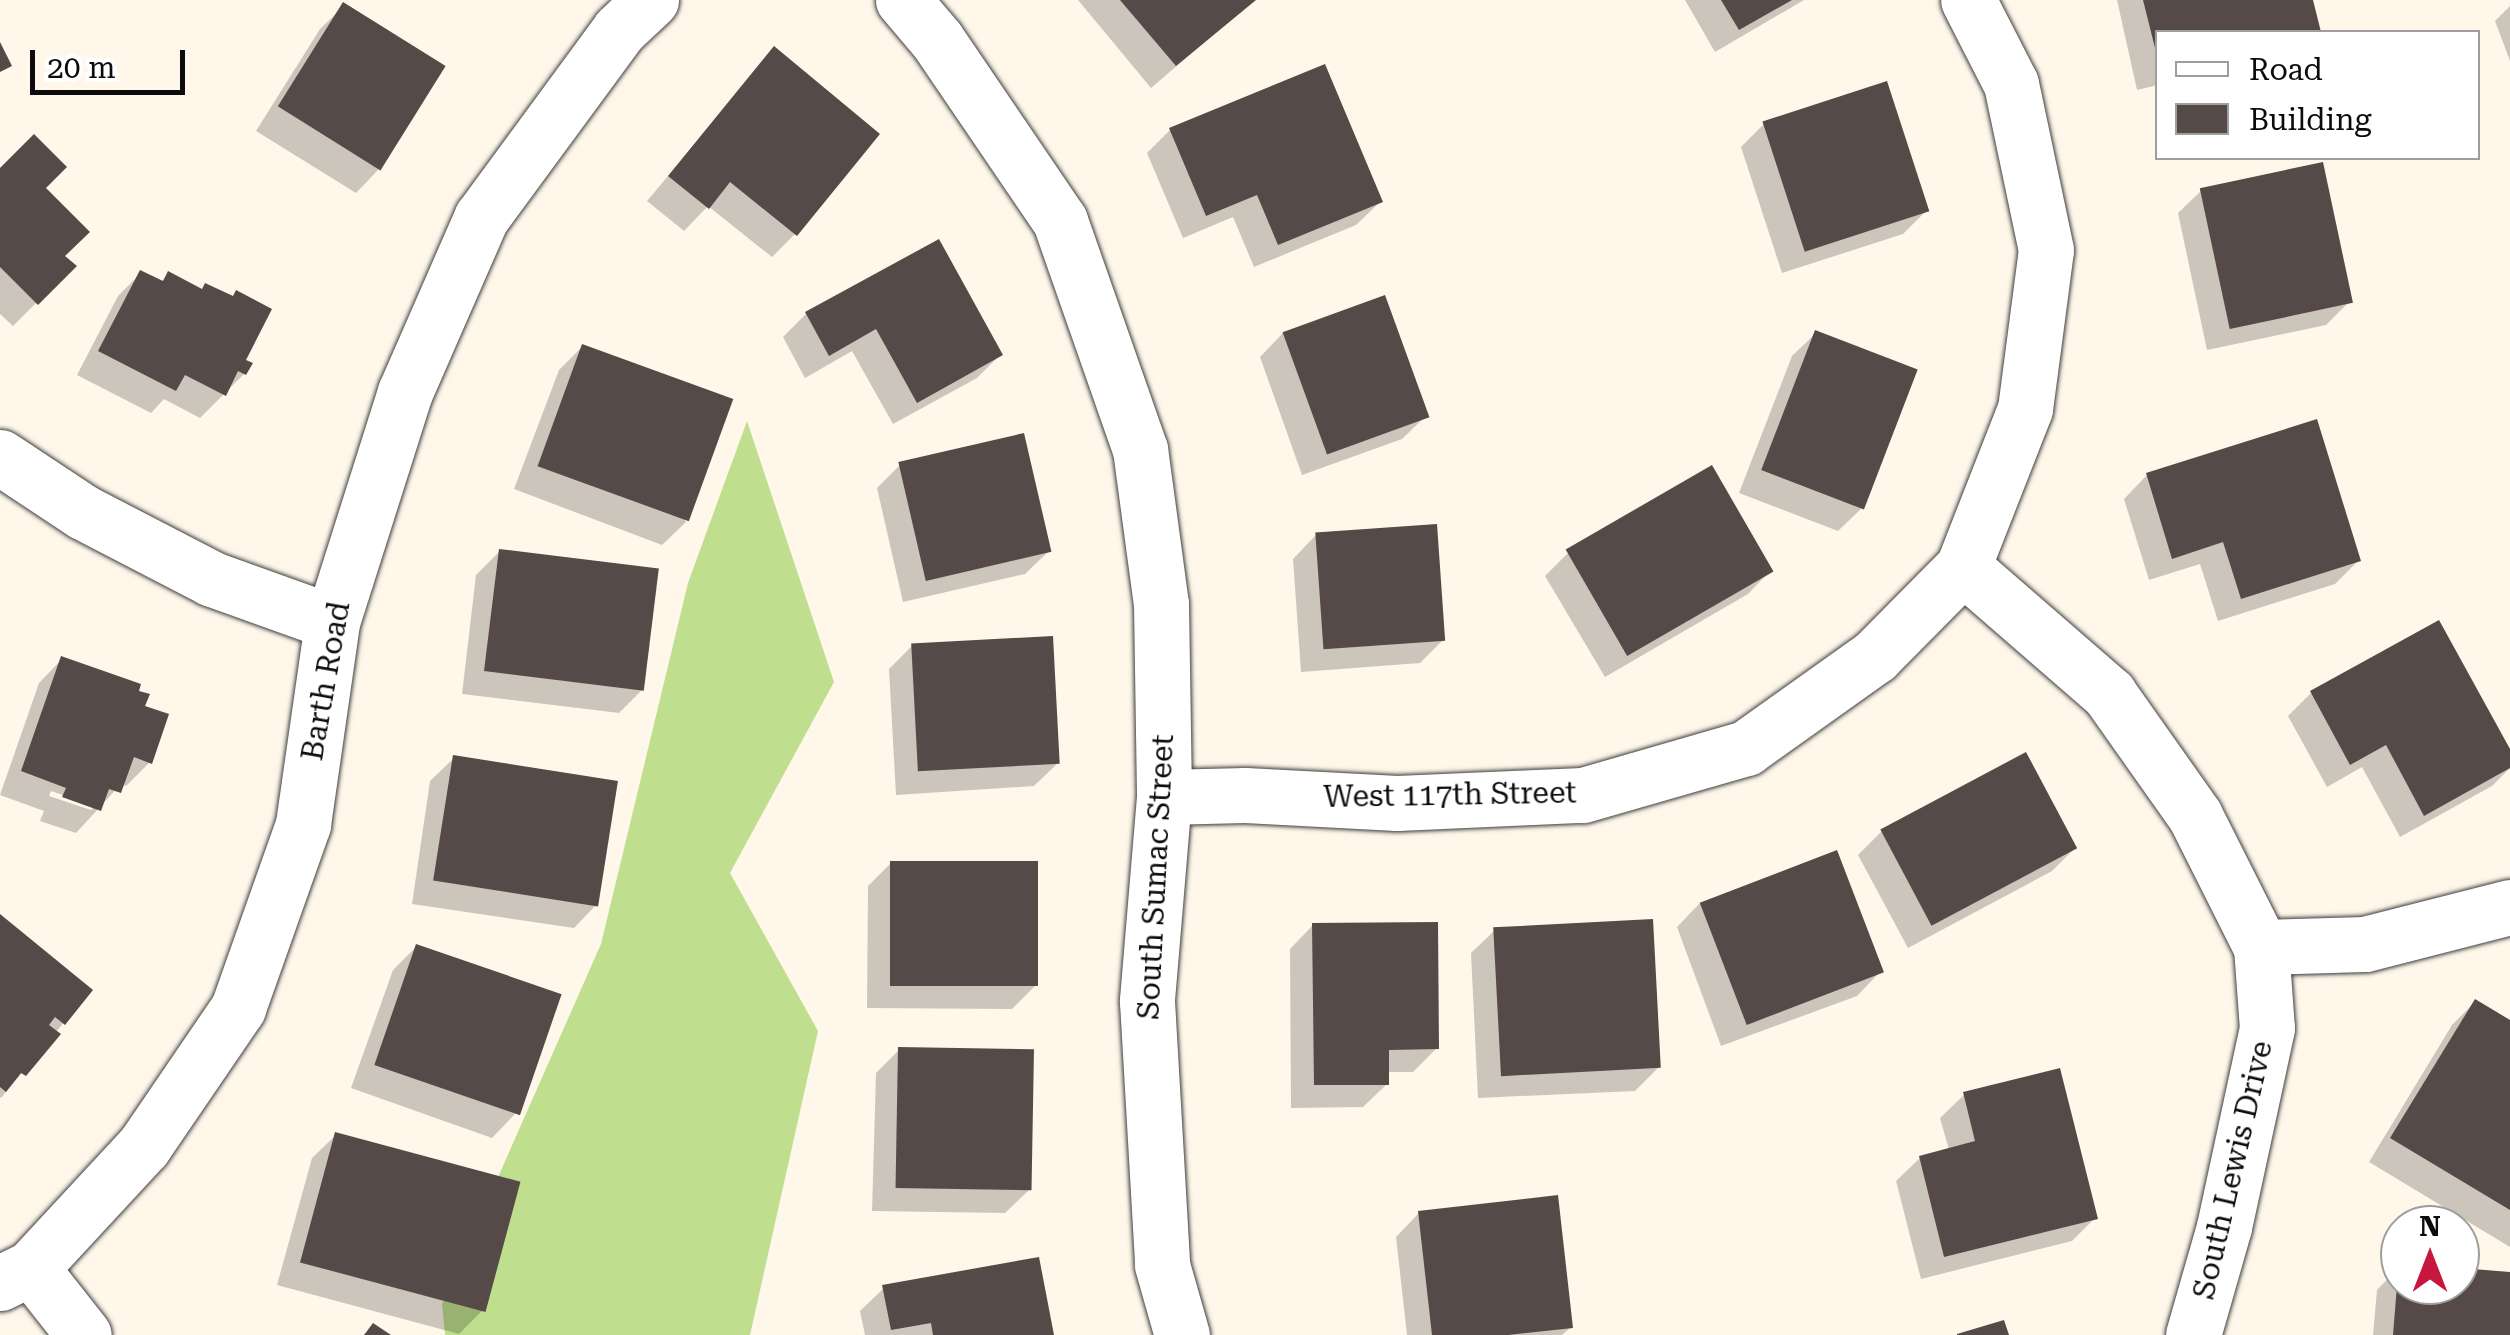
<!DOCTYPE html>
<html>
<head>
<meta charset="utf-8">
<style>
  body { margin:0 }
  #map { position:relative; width:2510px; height:1335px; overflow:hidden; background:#fff7ea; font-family:"Roboto Serif",serif }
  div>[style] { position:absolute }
  .forest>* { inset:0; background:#c0df8e }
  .shadow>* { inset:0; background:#0003 }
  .building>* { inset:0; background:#554a47; transform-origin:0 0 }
  .roads { filter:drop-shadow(0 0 2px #3f3f3f) drop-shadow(0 0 2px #3f3f3f) }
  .minor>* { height:55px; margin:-27.5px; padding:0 27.5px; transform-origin:27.5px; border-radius:27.5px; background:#fff }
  span { translate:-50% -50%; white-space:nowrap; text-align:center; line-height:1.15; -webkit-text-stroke:10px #fff; paint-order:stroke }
  .street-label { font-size:30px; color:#0c0c0c }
  .legend { position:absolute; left:2155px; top:30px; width:325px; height:130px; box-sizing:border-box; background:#fff; border:2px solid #9e9e9e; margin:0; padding:12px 18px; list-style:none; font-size:30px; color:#0c0c0c }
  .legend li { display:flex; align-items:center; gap:20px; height:50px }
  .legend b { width:50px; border:2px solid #9e9e9e }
  .north { position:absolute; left:2380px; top:1205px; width:100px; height:100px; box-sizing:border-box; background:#fff; border:2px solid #9e9e9e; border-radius:50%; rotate:0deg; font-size:28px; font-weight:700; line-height:40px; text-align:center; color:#0c0c0c }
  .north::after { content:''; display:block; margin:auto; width:35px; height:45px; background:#c8173e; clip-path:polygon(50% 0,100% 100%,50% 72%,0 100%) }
  .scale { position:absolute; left:30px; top:50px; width:155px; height:45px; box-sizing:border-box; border:5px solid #0c0c0c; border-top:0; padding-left:12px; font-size:30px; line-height:35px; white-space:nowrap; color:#0c0c0c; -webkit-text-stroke:8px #fff; paint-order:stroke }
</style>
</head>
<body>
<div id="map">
  <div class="forest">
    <div style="clip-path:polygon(747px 421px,834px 682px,730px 873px,818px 1031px,750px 1335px,445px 1335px,442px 1304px,601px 944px,688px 583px)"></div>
  </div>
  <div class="shadow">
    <div style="clip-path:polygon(1078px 0,1254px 0,1151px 88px)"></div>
    <div style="clip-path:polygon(1685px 0,1804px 0,1715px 52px)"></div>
    <div style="clip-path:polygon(2117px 0,2311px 0,2319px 32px,2158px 32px,2158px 85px,2137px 90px)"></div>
    <div style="clip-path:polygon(344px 6px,379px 169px,356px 193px,256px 131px,320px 29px)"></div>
    <div style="clip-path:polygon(2510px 6px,2510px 61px,2495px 21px)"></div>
    <div style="clip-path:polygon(774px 50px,795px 234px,772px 257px,708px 206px,684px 231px,647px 201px)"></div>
    <div style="clip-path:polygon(1764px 124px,1927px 210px,1903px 234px,1782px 273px,1741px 147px)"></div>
    <div style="clip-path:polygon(1170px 130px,1380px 202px,1356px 225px,1254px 267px,1233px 217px,1183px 238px,1147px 153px)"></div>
    <div style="clip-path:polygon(0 171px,42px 188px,62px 256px,73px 266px,13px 326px,0 314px)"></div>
    <div style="clip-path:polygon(2202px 190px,2349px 302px,2326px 325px,2207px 350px,2178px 213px)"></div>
    <div style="clip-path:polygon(141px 273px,160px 283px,169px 274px,243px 361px,244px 374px,200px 418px,164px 399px,151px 413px,77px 375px,118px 296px)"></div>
    <div style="clip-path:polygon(806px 314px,1000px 355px,977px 378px,893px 424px,852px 351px,805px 378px,783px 337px)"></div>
    <div style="clip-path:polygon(1283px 333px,1426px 416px,1402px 439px,1302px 475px,1260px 357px)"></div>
    <div style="clip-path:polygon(1816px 333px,1862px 508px,1838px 531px,1739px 493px,1792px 356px)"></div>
    <div style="clip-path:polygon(582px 347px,686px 522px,662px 545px,514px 489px,559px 370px)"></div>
    <div style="clip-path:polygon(900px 465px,1049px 551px,1025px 574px,903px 602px,877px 488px)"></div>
    <div style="clip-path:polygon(2147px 475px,2358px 561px,2335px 584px,2218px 621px,2200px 564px,2149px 580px,2124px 499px)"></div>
    <div style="clip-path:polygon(1316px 535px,1443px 640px,1420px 663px,1301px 672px,1293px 559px)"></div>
    <div style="clip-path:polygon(499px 552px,642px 690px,619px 713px,462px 694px,476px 575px)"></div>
    <div style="clip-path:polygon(1568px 553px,1771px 570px,1748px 594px,1605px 677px,1545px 576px)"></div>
    <div style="clip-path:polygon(912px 646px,1058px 763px,1034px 786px,896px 795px,889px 669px)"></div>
    <div style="clip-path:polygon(evenodd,62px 659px,150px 762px,126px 786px,121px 784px,76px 833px,40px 821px,44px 811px,0 795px,39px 683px,62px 659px,51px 791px,95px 806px,91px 810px,49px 796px,51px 791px)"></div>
    <div style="clip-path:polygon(2311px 693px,2510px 754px,2510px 768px,2492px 786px,2400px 837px,2362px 767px,2327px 787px,2288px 716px)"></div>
    <div style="clip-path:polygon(454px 758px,597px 904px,574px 928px,412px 904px,430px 781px)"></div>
    <div style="clip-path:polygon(1882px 831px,2075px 848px,2052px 871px,1908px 948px,1858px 855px)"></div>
    <div style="clip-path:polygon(891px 863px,1035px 986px,1012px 1009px,867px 1008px,868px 886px)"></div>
    <div style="clip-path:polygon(1700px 903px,1880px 972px,1857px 996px,1721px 1046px,1677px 927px)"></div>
    <div style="clip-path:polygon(0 917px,90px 991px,1px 1098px,0 1097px)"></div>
    <div style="clip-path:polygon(1313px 925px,1437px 1048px,1413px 1072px,1387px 1072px,1387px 1084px,1363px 1107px,1291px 1108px,1290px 949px)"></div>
    <div style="clip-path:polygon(1495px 930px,1659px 1067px,1635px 1091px,1478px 1098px,1471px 953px)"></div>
    <div style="clip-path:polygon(417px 946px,515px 1114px,492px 1138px,351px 1088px,393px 970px)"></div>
    <div style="clip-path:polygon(2475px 1002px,2510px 1023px,2510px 1247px,2369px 1162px,2452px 1025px)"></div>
    <div style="clip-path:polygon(899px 1050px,1029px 1190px,1005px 1213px,872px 1211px,876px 1073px)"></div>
    <div style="clip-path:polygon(1964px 1095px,2095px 1218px,2072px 1241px,1921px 1279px,1896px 1181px,1920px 1158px,1949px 1150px,1940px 1118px)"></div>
    <div style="clip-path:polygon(336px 1135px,482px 1311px,459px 1334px,277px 1285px,312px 1158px)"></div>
    <div style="clip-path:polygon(1419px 1213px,1571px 1327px,1562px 1335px,1407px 1335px,1396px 1237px)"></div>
    <div style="clip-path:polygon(2400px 1266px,2400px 1285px,2460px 1285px,2460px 1271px,2510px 1275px,2510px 1335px,2373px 1335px,2377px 1290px)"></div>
    <div style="clip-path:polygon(884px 1288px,1051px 1335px,865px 1335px,860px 1311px)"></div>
  </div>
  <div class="building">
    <div style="clip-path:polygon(1120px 0,1256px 0,1176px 66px)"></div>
    <div style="clip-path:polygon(1721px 0,1792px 0,1739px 30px)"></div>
    <div style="clip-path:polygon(2143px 0,2313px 0,2321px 32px,2158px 32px,2156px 52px)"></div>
    <div style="left:343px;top:2px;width:121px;height:123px;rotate:32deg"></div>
    <div style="clip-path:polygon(0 42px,12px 66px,0 72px)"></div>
    <div style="clip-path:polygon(774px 46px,880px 134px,797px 236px,730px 182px,709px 209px,668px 176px)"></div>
    <div style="clip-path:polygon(1325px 64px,1383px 202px,1278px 245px,1257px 195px,1206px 216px,1169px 128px)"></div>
    <div style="left:1887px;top:81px;width:137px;height:131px;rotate:72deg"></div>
    <div style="clip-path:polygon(34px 134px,67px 167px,46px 188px,90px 232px,65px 256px,77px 266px,38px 305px,0 267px,0 168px)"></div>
    <div style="left:2323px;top:162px;width:144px;height:126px;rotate:78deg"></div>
    <div style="clip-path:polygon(939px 239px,1003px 355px,917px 403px,876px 329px,829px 356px,805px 312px)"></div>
    <div style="clip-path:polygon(140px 270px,163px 281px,168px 271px,202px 289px,205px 283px,233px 296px,236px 290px,272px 309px,246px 360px,253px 363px,246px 375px,238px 371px,226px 396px,185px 375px,176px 391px,98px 351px)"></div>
    <div style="left:1385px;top:295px;width:130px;height:109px;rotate:70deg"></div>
    <div style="left:1815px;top:330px;width:110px;height:150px;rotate:21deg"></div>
    <div style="left:582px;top:344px;width:161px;height:130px;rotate:20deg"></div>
    <div style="clip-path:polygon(2317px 419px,2361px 561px,2241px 599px,2223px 542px,2172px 559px,2146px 473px)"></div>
    <div style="left:1024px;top:433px;width:122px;height:129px;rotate:77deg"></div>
    <div style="left:1712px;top:465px;width:123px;height:169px;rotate:60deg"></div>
    <div style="left:1437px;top:524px;width:117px;height:122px;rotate:86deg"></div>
    <div style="left:499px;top:549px;width:161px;height:123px;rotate:7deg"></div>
    <div style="clip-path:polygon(2439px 620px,2510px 749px,2510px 768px,2424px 816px,2386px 745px,2350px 765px,2310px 691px)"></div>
    <div style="left:1053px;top:636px;width:128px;height:142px;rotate:87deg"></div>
    <div style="clip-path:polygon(61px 656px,141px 684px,139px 691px,150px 694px,145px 706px,169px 714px,152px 764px,134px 757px,121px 793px,109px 789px,101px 811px,62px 797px,66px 788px,21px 771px)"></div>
    <div style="left:2026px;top:752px;width:109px;height:165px;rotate:62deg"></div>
    <div style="left:453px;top:755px;width:167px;height:127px;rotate:9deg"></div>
    <div style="left:1837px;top:850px;width:131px;height:147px;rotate:69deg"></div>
    <div style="left:890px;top:861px;width:148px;height:125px"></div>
    <div style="clip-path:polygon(0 914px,93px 990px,65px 1025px,55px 1017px,49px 1025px,61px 1034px,26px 1076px,21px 1073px,6px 1092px,0 1087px)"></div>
    <div style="left:1653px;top:919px;width:149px;height:160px;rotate:87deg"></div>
    <div style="clip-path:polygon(1438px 922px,1439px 1049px,1389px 1050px,1389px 1085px,1314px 1085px,1312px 923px)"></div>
    <div style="left:416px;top:944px;width:154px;height:128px;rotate:19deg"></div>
    <div style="clip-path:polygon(2475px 999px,2510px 1020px,2510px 1210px,2390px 1138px)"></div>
    <div style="left:898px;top:1047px;width:136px;height:141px;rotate:1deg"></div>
    <div style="clip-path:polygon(2060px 1068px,2098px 1219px,1944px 1257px,1919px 1156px,1975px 1141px,1963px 1092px)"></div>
    <div style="left:335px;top:1132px;width:192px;height:135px;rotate:15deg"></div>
    <div style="clip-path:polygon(1558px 1195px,1573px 1328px,1508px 1335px,1432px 1335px,1418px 1211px)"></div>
    <div style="clip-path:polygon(1039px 1257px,1054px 1335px,933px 1335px,931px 1323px,891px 1330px,882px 1285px)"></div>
    <div style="clip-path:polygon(2460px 1268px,2510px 1272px,2510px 1335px,2393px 1335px,2397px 1285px,2460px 1285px)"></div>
    <div style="clip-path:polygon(2004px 1320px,2009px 1335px,1957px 1335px,1957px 1334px)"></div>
    <div style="clip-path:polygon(373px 1323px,391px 1335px,364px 1335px)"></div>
  </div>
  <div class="roads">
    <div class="minor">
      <div style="left:903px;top:0;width:52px;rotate:49.6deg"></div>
      <div style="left:937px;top:40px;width:219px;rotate:55.8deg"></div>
      <div style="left:1060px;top:221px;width:242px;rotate:70.7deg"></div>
      <div style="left:1140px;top:449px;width:156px;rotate:82.3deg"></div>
      <div style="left:1161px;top:604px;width:193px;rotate:89.1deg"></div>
      <div style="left:1164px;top:797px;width:205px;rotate:94.8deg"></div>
      <div style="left:1147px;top:1001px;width:264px;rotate:86.7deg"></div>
      <div style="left:1162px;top:1265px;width:73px;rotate:74.1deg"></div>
      <div style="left:0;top:457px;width:100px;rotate:33.5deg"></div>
      <div style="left:83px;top:512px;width:145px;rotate:27.4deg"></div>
      <div style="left:212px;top:579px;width:127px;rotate:19.7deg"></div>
      <div style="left:1963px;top:567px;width:194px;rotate:41deg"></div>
      <div style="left:2109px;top:694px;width:149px;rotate:54.8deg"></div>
      <div style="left:2195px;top:816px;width:147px;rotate:63.3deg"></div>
      <div style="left:2261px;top:947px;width:81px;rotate:85.8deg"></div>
      <div style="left:2267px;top:1028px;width:204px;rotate:102.2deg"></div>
      <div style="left:2224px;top:1227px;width:112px;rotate:106deg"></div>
      <div style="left:1164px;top:797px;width:81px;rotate:-1.4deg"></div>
      <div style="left:1245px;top:795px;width:152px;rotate:3deg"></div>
      <div style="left:1397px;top:803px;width:186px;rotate:-2.5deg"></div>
      <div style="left:1583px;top:795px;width:170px;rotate:-16.1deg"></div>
      <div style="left:1746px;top:748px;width:158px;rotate:-35.5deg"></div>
      <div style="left:1875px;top:656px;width:125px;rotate:-45.3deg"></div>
      <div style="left:1963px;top:567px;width:170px;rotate:-68.6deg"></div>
      <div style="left:2025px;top:409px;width:160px;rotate:-82.5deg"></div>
      <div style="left:2046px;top:250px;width:170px;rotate:-101.9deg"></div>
      <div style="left:2011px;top:84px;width:94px;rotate:-117.1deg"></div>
      <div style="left:2261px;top:947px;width:104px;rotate:-1.7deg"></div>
      <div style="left:2365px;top:944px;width:150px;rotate:-14.3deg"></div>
      <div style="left:31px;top:1268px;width:85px;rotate:51.7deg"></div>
      <div style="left:0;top:1283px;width:34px;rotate:-26deg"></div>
      <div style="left:31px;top:1268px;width:166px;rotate:-47.2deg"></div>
      <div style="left:144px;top:1146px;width:167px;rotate:-55.7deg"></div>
      <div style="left:238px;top:1008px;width:195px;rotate:-70.5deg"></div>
      <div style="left:303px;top:824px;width:204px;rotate:-81.8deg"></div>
      <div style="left:332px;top:622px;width:241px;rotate:-72.4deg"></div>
      <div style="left:405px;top:392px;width:190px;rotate:-66.4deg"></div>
      <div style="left:481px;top:218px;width:233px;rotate:-53.7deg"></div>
      <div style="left:619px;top:30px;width:44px;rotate:-43.2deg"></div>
    </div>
  </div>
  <div class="street-label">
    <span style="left:326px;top:681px;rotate:-80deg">Barth Road</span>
    <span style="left:1450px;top:795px;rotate:-1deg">West 117th Street</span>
    <span style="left:1156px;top:877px;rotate:-87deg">South Sumac Street</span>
    <span style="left:2233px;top:1170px;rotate:-77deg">South Lewis Drive</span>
  </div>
  <ul class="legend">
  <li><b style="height:12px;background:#fff"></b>Road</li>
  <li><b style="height:28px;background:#554a47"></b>Building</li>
  </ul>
  <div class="north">N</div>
  <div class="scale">20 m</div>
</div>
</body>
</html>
